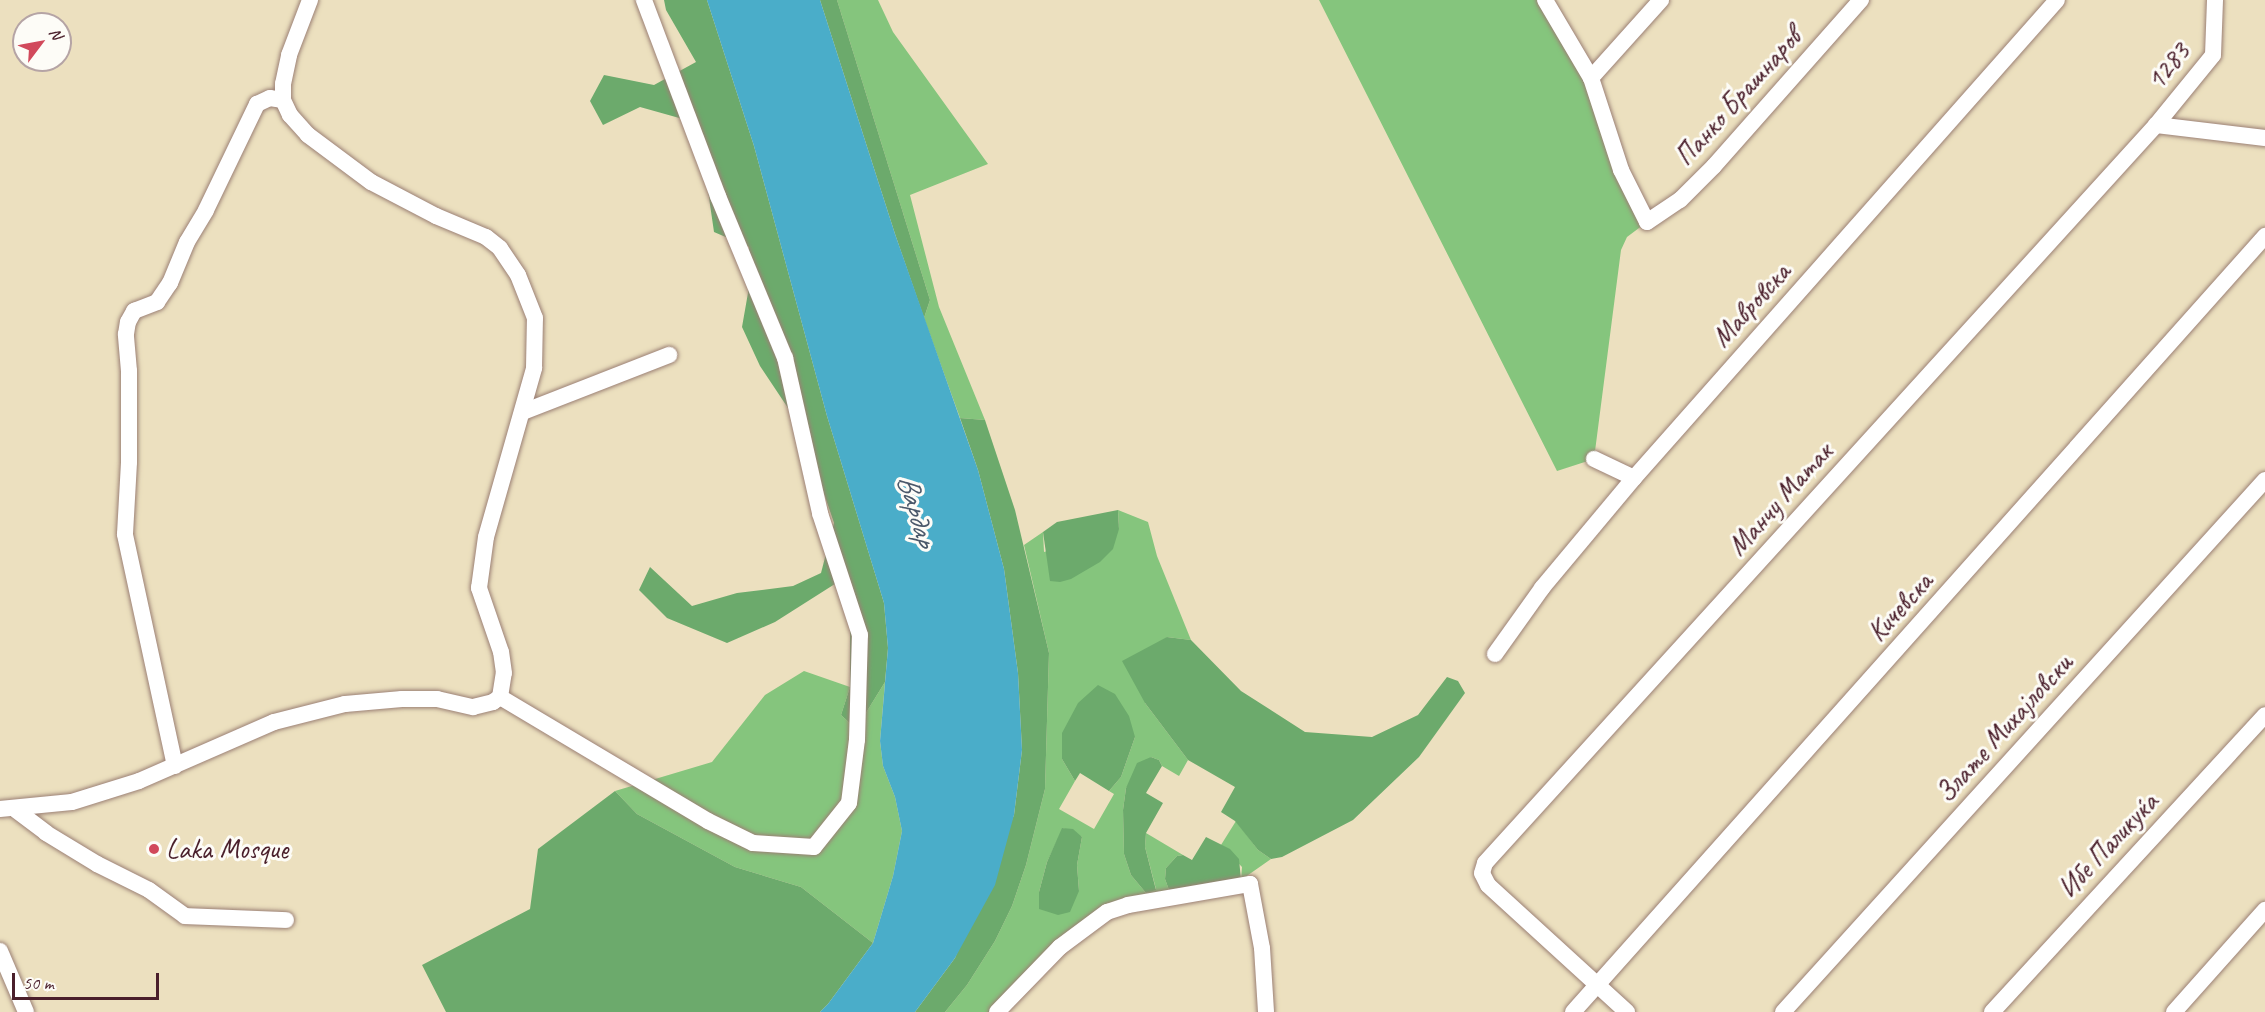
<!DOCTYPE html>
<html>
<head>
<meta charset="utf-8">
<style>
  body { margin:0 }
  #map { position:relative; width:2265px; height:1012px; overflow:hidden; background:#ece0bf; font-family:Caveat,sans-serif }
  div>[style] { position:absolute }
  .green>* { inset:0; background:#85c57d }
  .forest>* { inset:0; background:#6caa6c }
  .water>* { inset:0; background:#4aadc9 }
  .roads { filter:drop-shadow(0 0 2px #9b8075) drop-shadow(0 0 2px #9b8075) }
  .minor>* { height:16px; margin:-8px; padding:0 8px; transform-origin:8px; border-radius:8px; background:#fff }
  .dots>* { width:16px; height:16px; translate:-50% -50%; box-sizing:border-box; border:3px solid #fdfcf7; border-radius:50% }
  span { translate:-50% -50%; white-space:nowrap; text-align:center; line-height:1.15; -webkit-text-stroke:6px #fdfcf7; paint-order:stroke }
  .street-label { font-size:28px; color:#4a1f2b }
  .poi-label { font-size:28px; color:#4a1f2b }
  .left { translate:0 -50%; text-align:left }
  .water-label { font-size:30px; color:#4a586a; font-style:italic }
  .north { position:absolute; left:12px; top:12px; width:60px; height:60px; box-sizing:border-box; background:#fdfcf7; border:2px solid #b5a4a5; border-radius:50%; rotate:58deg; font-size:16px; font-weight:700; line-height:24px; text-align:center; color:#4a1f2b }
  .north::after { content:''; display:block; margin:auto; width:21px; height:27px; background:#d1495b; clip-path:polygon(50% 0,100% 100%,50% 72%,0 100%) }
  .scale { position:absolute; left:12px; top:973px; width:147px; height:27px; box-sizing:border-box; border:3px solid #4a1f2b; border-top:0; padding-left:8px; font-size:18px; line-height:21px; white-space:nowrap; color:#4a1f2b; -webkit-text-stroke:4px #fdfcf7; paint-order:stroke }
</style>
</head>
<body>
<div id="map">
  <div class="green">
    <div style="clip-path:polygon(837px 0,878px 0,893px 32px,988px 164px,910px 195px,939px 307px,985px 420px,960px 418px,924px 318px,930px 300px)"></div>
    <div style="clip-path:polygon(1319px 0,1545px 0,1565px 34px,1647px 222px,1627px 237px,1621px 250px,1594px 459px,1557px 471px)"></div>
    <div style="clip-path:polygon(evenodd,1118px 510px,1148px 522px,1157px 556px,1191px 640px,1167px 637px,1145px 703px,1188px 760px,1179px 776px,1162px 766px,1159px 760px,1151px 757px,1126px 788px,1123px 810px,1124px 854px,1131px 875px,1146px 893px,1156px 889px,1145px 847px,1146px 833px,1183px 855px,1177px 856px,1166px 868px,1165px 879px,1169px 890px,1107px 912px,997px 1012px,945px 1012px,967px 985px,995px 941px,1012px 906px,1026px 865px,1045px 789px,1049px 653px,1024px 545px,1043px 532px,1044px 552px,1119px 529px,1118px 510px,1135px 737px,1121px 777px,1109px 791px,1114px 794px,1094px 829px,1059px 809px,1075px 781px,1062px 759px,1135px 737px,1118px 510px,1063px 828px,1082px 837px,1077px 865px,1079px 891px,1039px 892px,1047px 862px,1063px 828px)"></div>
    <div style="clip-path:polygon(804px 671px,850px 687px,841px 715px,856px 729px,885px 682px,880px 741px,883px 766px,895px 797px,902px 831px,893px 876px,873px 943px,801px 887px,735px 867px,637px 814px,615px 791px,712px 762px,765px 695px)"></div>
    <div style="clip-path:polygon(1236px 821px,1258px 850px,1271px 859px,1241px 880px,1242px 867px,1221px 845px)"></div>
  </div>
  <div class="forest">
    <div style="clip-path:polygon(664px 0,707px 0,754px 146px,827px 416px,884px 603px,888px 648px,885px 682px,856px 729px,841px 715px,850px 687px,850px 617px,838px 582px,775px 622px,727px 643px,667px 618px,639px 590px,650px 567px,692px 606px,737px 593px,793px 586px,821px 573px,834px 523px,812px 458px,788px 408px,760px 366px,742px 327px,748px 293px,749px 247px,714px 232px,703px 156px,690px 121px,640px 107px,603px 125px,590px 101px,604px 75px,654px 85px,696px 62px,666px 10px)"></div>
    <div style="clip-path:polygon(820px 0,837px 0,930px 300px,924px 318px,895px 234px)"></div>
    <div style="clip-path:polygon(960px 418px,985px 420px,1015px 510px,1045px 636px,1049px 653px,1045px 789px,1026px 865px,1012px 906px,995px 941px,967px 985px,945px 1012px,915px 1012px,955px 958px,1014px 815px,1022px 750px,1018px 673px,1004px 569px,978px 470px)"></div>
    <div style="clip-path:polygon(1118px 510px,1119px 529px,1113px 549px,1100px 562px,1071px 579px,1060px 582px,1050px 581px,1043px 532px,1057px 522px)"></div>
    <div style="clip-path:polygon(1167px 637px,1191px 640px,1241px 691px,1305px 732px,1372px 737px,1418px 715px,1447px 677px,1458px 681px,1465px 693px,1419px 757px,1353px 820px,1282px 857px,1271px 859px,1258px 850px,1235px 821px,1221px 812px,1235px 787px,1188px 760px,1145px 703px,1122px 661px)"></div>
    <div style="clip-path:polygon(1098px 685px,1115px 694px,1129px 716px,1135px 737px,1121px 777px,1109px 791px,1080px 773px,1075px 781px,1062px 759px,1062px 733px,1078px 703px)"></div>
    <div style="clip-path:polygon(1151px 757px,1159px 760px,1162px 766px,1146px 793px,1163px 803px,1146px 833px,1145px 847px,1156px 890px,1146px 893px,1131px 875px,1124px 854px,1123px 810px,1126px 788px,1137px 763px)"></div>
    <div style="clip-path:polygon(615px 791px,637px 814px,735px 867px,801px 887px,873px 943px,828px 1004px,820px 1012px,446px 1012px,422px 965px,530px 909px,538px 849px)"></div>
    <div style="clip-path:polygon(1062px 828px,1073px 829px,1082px 837px,1077px 865px,1079px 891px,1070px 912px,1058px 915px,1039px 909px,1039px 892px,1047px 862px)"></div>
    <div style="clip-path:polygon(1206px 837px,1230px 849px,1239px 859px,1241px 880px,1169px 890px,1165px 879px,1166px 868px,1177px 856px,1183px 855px,1192px 860px)"></div>
  </div>
  <div class="water">
    <div style="clip-path:polygon(707px 0,820px 0,895px 234px,978px 470px,1004px 569px,1018px 673px,1022px 750px,1014px 815px,995px 885px,955px 958px,915px 1012px,820px 1012px,828px 1004px,873px 943px,893px 876px,902px 831px,895px 797px,883px 766px,880px 741px,888px 648px,884px 603px,827px 416px,754px 146px)"></div>
  </div>
  <div class="roads">
    <div class="minor">
      <div style="left:1545px;top:0;width:91px;rotate:59.5deg"></div>
      <div style="left:1591px;top:78px;width:97px;rotate:71.9deg"></div>
      <div style="left:1621px;top:170px;width:58px;rotate:63.4deg"></div>
      <div style="left:1647px;top:222px;width:40px;rotate:-34deg"></div>
      <div style="left:1680px;top:200px;width:48px;rotate:-45deg"></div>
      <div style="left:1714px;top:166px;width:222px;rotate:-48.5deg"></div>
      <div style="left:1591px;top:78px;width:105px;rotate:-48.1deg"></div>
      <div style="left:2156px;top:125px;width:110px;rotate:6.8deg"></div>
      <div style="left:523px;top:412px;width:157px;rotate:-21.3deg"></div>
      <div style="left:1594px;top:459px;width:44px;rotate:25.4deg"></div>
      <div style="left:1495px;top:654px;width:81px;rotate:-54.5deg"></div>
      <div style="left:1542px;top:588px;width:143px;rotate:-50.1deg"></div>
      <div style="left:1634px;top:478px;width:638px;rotate:-48.49deg"></div>
      <div style="left:500px;top:697px;width:242px;rotate:30.8deg"></div>
      <div style="left:708px;top:821px;width:50px;rotate:26.1deg"></div>
      <div style="left:753px;top:843px;width:61px;rotate:3.8deg"></div>
      <div style="left:814px;top:847px;width:56px;rotate:-51.5deg"></div>
      <div style="left:849px;top:803px;width:64px;rotate:-82.8deg"></div>
      <div style="left:857px;top:740px;width:105px;rotate:-88.4deg"></div>
      <div style="left:860px;top:635px;width:128px;rotate:-108.2deg"></div>
      <div style="left:820px;top:513px;width:159px;rotate:-102.7deg"></div>
      <div style="left:785px;top:358px;width:175px;rotate:-112.5deg"></div>
      <div style="left:718px;top:196px;width:210px;rotate:-110.7deg"></div>
      <div style="left:175px;top:766px;width:237px;rotate:-102.2deg"></div>
      <div style="left:125px;top:534px;width:72px;rotate:-86.8deg"></div>
      <div style="left:129px;top:462px;width:91px;rotate:-90deg"></div>
      <div style="left:129px;top:371px;width:37px;rotate:-95deg"></div>
      <div style="left:126px;top:334px;width:12px;rotate:-81deg"></div>
      <div style="left:128px;top:322px;width:13px;rotate:-61deg"></div>
      <div style="left:134px;top:311px;width:25px;rotate:-21deg"></div>
      <div style="left:157px;top:302px;width:23px;rotate:-56deg"></div>
      <div style="left:170px;top:283px;width:44px;rotate:-67.5deg"></div>
      <div style="left:187px;top:242px;width:37px;rotate:-59deg"></div>
      <div style="left:206px;top:210px;width:118px;rotate:-64.3deg"></div>
      <div style="left:257px;top:104px;width:14px;rotate:-25deg"></div>
      <div style="left:270px;top:98px;width:13px;rotate:9deg"></div>
      <div style="left:0;top:809px;width:72px;rotate:-5.6deg"></div>
      <div style="left:72px;top:802px;width:70px;rotate:-17.4deg"></div>
      <div style="left:139px;top:781px;width:147px;rotate:-23.6deg"></div>
      <div style="left:274px;top:722px;width:73px;rotate:-14.2deg"></div>
      <div style="left:345px;top:704px;width:57px;rotate:-5deg"></div>
      <div style="left:402px;top:699px;width:35px"></div>
      <div style="left:437px;top:699px;width:37px;rotate:13deg"></div>
      <div style="left:473px;top:707px;width:21px;rotate:-14deg"></div>
      <div style="left:493px;top:702px;width:9px;rotate:-36deg"></div>
      <div style="left:500px;top:697px;width:24px;rotate:-81deg"></div>
      <div style="left:504px;top:673px;width:21px;rotate:-98deg"></div>
      <div style="left:501px;top:652px;width:68px;rotate:-109deg"></div>
      <div style="left:479px;top:588px;width:51px;rotate:-82.2deg"></div>
      <div style="left:486px;top:537px;width:176px;rotate:-74.1deg"></div>
      <div style="left:534px;top:368px;width:50px;rotate:-88.9deg"></div>
      <div style="left:535px;top:318px;width:46px;rotate:-111.6deg"></div>
      <div style="left:518px;top:275px;width:32px;rotate:-124deg"></div>
      <div style="left:500px;top:248px;width:18px;rotate:-142deg"></div>
      <div style="left:486px;top:237px;width:54px;rotate:-157.2deg"></div>
      <div style="left:436px;top:216px;width:73px;rotate:-152.4deg"></div>
      <div style="left:371px;top:182px;width:79px;rotate:-143.3deg"></div>
      <div style="left:308px;top:135px;width:27px;rotate:-132deg"></div>
      <div style="left:290px;top:115px;width:17px;rotate:-115deg"></div>
      <div style="left:283px;top:100px;width:16px;rotate:-90deg"></div>
      <div style="left:283px;top:84px;width:30px;rotate:-78deg"></div>
      <div style="left:289px;top:55px;width:59px;rotate:-69.1deg"></div>
      <div style="left:16px;top:810px;width:38px;rotate:37deg"></div>
      <div style="left:46px;top:833px;width:60px;rotate:31.3deg"></div>
      <div style="left:97px;top:864px;width:58px;rotate:26.6deg"></div>
      <div style="left:149px;top:890px;width:44px;rotate:35.8deg"></div>
      <div style="left:185px;top:916px;width:101px;rotate:2.3deg"></div>
      <div style="left:0;top:951px;width:66px;rotate:66.9deg"></div>
      <div style="left:997px;top:1012px;width:91px;rotate:-45.9deg"></div>
      <div style="left:1060px;top:947px;width:59px;rotate:-36.7deg"></div>
      <div style="left:1107px;top:912px;width:22px;rotate:-18deg"></div>
      <div style="left:1128px;top:905px;width:124px;rotate:-9.8deg"></div>
      <div style="left:1250px;top:884px;width:65px;rotate:79.4deg"></div>
      <div style="left:1262px;top:948px;width:64px;rotate:86.4deg"></div>
      <div style="left:1573px;top:1012px;width:1040px;rotate:-48.27deg"></div>
      <div style="left:1627px;top:1012px;width:188px;rotate:-137.6deg"></div>
      <div style="left:1488px;top:885px;width:13px;rotate:-117deg"></div>
      <div style="left:1482px;top:873px;width:10px;rotate:-73deg"></div>
      <div style="left:1485px;top:863px;width:997px;rotate:-47.72deg"></div>
      <div style="left:2156px;top:125px;width:90px;rotate:-50.8deg"></div>
      <div style="left:2213px;top:55px;width:55px;rotate:-87.9deg"></div>
      <div style="left:1783px;top:1012px;width:718px;rotate:-47.82deg"></div>
      <div style="left:1992px;top:1012px;width:403px;rotate:-47.4deg"></div>
      <div style="left:2174px;top:1012px;width:137px;rotate:-48.3deg"></div>
    </div>
  </div>
  <div class="dots">
    <div style="left:154px;top:849px;background:#d1495b"></div>
  </div>
  <div class="street-label">
    <span style="left:2168px;top:66px;rotate:-52deg">1283</span>
    <span style="left:1738px;top:97px;rotate:-48deg">Панко Брашнаров</span>
    <span style="left:1751px;top:305px;rotate:-48deg">Мавровска</span>
    <span style="left:1780px;top:499px;rotate:-48deg">Манчу Матак</span>
    <span style="left:1900px;top:607px;rotate:-48deg">Кичевска</span>
    <span style="left:2004px;top:728px;rotate:-48deg">Злате Михајловски</span>
    <span style="left:2108px;top:845px;rotate:-47deg">Ибе Паликуќа</span>
  </div>
  <div class="poi-label">
    <span class="left" style="left:166px;top:849px">Laka Mosque</span>
  </div>
  <div class="water-label">
    <span style="left:917px;top:510px;rotate:74deg">Вардар</span>
  </div>
  <div class="north">N</div>
  <div class="scale">50 m</div>
</div>
</body>
</html>
